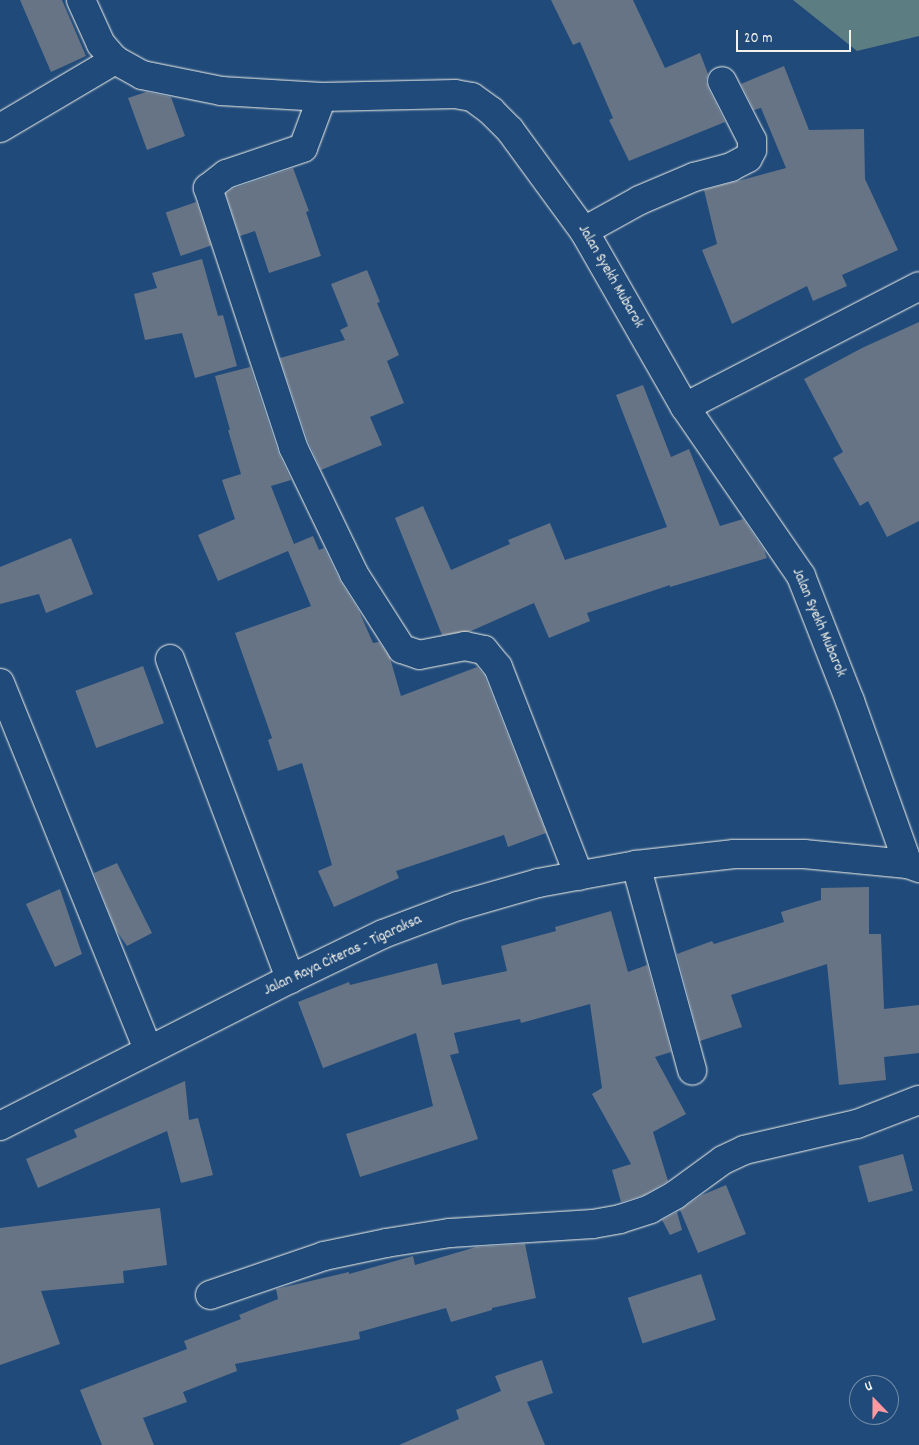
<!DOCTYPE html>
<html>
<head>
<meta charset="utf-8">
<style>
  body { margin:0 }
  #map { position:relative; width:919px; height:1445px; overflow:hidden; background:#1f4a7a; font-family:Dekko,sans-serif }
  div>[style] { position:absolute }
  .green>* { inset:0; background:#5c7d81 }
  .building>* { inset:0; background:#677486; transform-origin:0 0 }
  .roads { filter:drop-shadow(0 0 1px #f4f1e8) drop-shadow(0 0 1px #f4f1e8) }
  .minor>* { height:28px; margin:-14px; padding:0 14px; transform-origin:14px; border-radius:14px; background:#1f4a7a }
  .major>* { height:28px; margin:-14px; padding:0 14px; transform-origin:14px; border-radius:14px; background:#1f4a7a }
  span { translate:-50% -50%; white-space:nowrap; text-align:center; line-height:1.15; -webkit-text-stroke:4.5px #1f4a7a; paint-order:stroke }
  .street-label { font-size:15px; color:#f4f1e8 }
  .north { position:absolute; left:849px; top:1375px; width:50px; height:50px; box-sizing:border-box; background:#1f4a7a; border:1px solid #748da6; border-radius:50%; rotate:338deg; font-size:14px; font-weight:700; line-height:20px; text-align:center; color:#f4f1e8 }
  .north::after { content:''; display:block; margin:auto; width:18px; height:22px; background:#ff9aa2; clip-path:polygon(50% 0,100% 100%,50% 72%,0 100%) }
  .scale { position:absolute; left:736px; top:30px; width:115px; height:22px; box-sizing:border-box; border:2px solid #f4f1e8; border-top:0; padding-left:6px; font-size:15px; line-height:18px; white-space:nowrap; color:#f4f1e8; -webkit-text-stroke:4px #1f4a7a; paint-order:stroke }
</style>
</head>
<body>
<div id="map">
  <div class="green">
    <div style="clip-path:polygon(793px 0,919px 0,919px 36px,857px 51px)"></div>
  </div>
  <div class="building">
    <div style="clip-path:polygon(20px 0,62px 0,86px 56px,51px 72px)"></div>
    <div style="clip-path:polygon(551px 0,633px 0,665px 68px,700px 53px,708px 74px,706px 81px,708px 88px,725px 122px,629px 161px,609px 120px,613px 118px,580px 42px,573px 45px)"></div>
    <div style="clip-path:polygon(784px 66px,809px 130px,864px 129px,865px 179px,898px 250px,842px 275px,847px 286px,813px 301px,807px 286px,732px 324px,702px 250px,717px 244px,704px 190px,786px 168px,761px 108px,754px 110px,741px 84px)"></div>
    <div style="clip-path:polygon(146px 92px,171px 97px,185px 136px,147px 150px,128px 98px)"></div>
    <div style="clip-path:polygon(293px 168px,309px 211px,306px 212px,321px 256px,269px 273px,255px 231px,240px 236px,226px 194px,232px 189px)"></div>
    <div style="left:196px;top:202px;width:46px;height:32px;rotate:71deg"></div>
    <div style="clip-path:polygon(202px 259px,218px 316px,223px 315px,237px 366px,195px 378px,182px 333px,145px 340px,134px 294px,157px 288px,152px 273px)"></div>
    <div style="clip-path:polygon(367px 270px,380px 302px,377px 303px,399px 355px,387px 361px,404px 403px,370px 417px,382px 445px,321px 470px,308px 441px,280px 358px,345px 340px,340px 330px,348px 326px,331px 284px)"></div>
    <div style="clip-path:polygon(919px 322px,919px 521px,887px 537px,868px 501px,860px 506px,833px 458px,843px 452px,804px 379px,862px 348px)"></div>
    <div style="clip-path:polygon(250px 367px,278px 452px,291px 480px,271px 486px,294px 544px,313px 536px,319px 550px,324px 548px,340px 581px,359px 611px,373px 643px,379px 642px,390px 658px,401px 696px,477px 667px,484px 675px,546px 833px,508px 847px,504px 835px,396px 871px,399px 878px,334px 907px,318px 871px,332px 865px,302px 763px,278px 771px,268px 740px,272px 738px,235px 633px,311px 606px,288px 551px,218px 581px,198px 535px,235px 519px,222px 480px,241px 474px,228px 430px,230px 430px,215px 376px)"></div>
    <div style="clip-path:polygon(643px 385px,671px 457px,689px 449px,720px 526px,743px 519px,764px 550px,767px 558px,670px 587px,670px 585px,587px 613px,590px 621px,549px 638px,534px 603px,471px 631px,442px 635px,395px 518px,423px 506px,451px 570px,510px 544px,508px 540px,550px 523px,565px 560px,667px 527px,616px 395px)"></div>
    <div style="clip-path:polygon(71px 538px,93px 594px,46px 613px,39px 594px,0 604px,0 567px)"></div>
    <div style="left:143px;top:666px;width:61px;height:72px;rotate:70deg"></div>
    <div style="clip-path:polygon(117px 863px,152px 933px,127px 946px,116px 930px,94px 873px)"></div>
    <div style="clip-path:polygon(869px 887px,869px 934px,881px 934px,884px 1009px,919px 1005px,919px 1053px,884px 1057px,886px 1080px,839px 1085px,827px 964px,731px 995px,742px 1027px,700px 1041px,677px 954px,712px 941px,714px 944px,784px 922px,781px 912px,821px 900px,821px 888px)"></div>
    <div style="clip-path:polygon(60px 889px,82px 954px,55px 967px,26px 904px)"></div>
    <div style="clip-path:polygon(611px 911px,628px 972px,647px 965px,671px 1052px,655px 1057px,686px 1114px,653px 1132px,668px 1181px,644px 1195px,621px 1202px,612px 1170px,631px 1164px,592px 1094px,602px 1088px,590px 1004px,521px 1023px,520px 1019px,454px 1033px,459px 1053px,450px 1055px,478px 1139px,360px 1177px,346px 1134px,433px 1106px,416px 1033px,323px 1068px,298px 1002px,349px 982px,350px 985px,437px 963px,442px 985px,507px 971px,501px 946px,556px 931px,555px 927px)"></div>
    <div style="clip-path:polygon(185px 1081px,189px 1120px,198px 1118px,213px 1175px,181px 1183px,167px 1131px,38px 1188px,26px 1159px,77px 1137px,74px 1130px)"></div>
    <div style="left:903px;top:1154px;width:38px;height:46px;rotate:75deg"></div>
    <div style="clip-path:polygon(726px 1185px,746px 1234px,698px 1253px,680px 1210px,702px 1195px)"></div>
    <div style="clip-path:polygon(160px 1208px,167px 1265px,123px 1271px,124px 1283px,41px 1291px,60px 1344px,0 1365px,0 1228px)"></div>
    <div style="clip-path:polygon(677px 1212px,682px 1230px,670px 1235px,662px 1220px)"></div>
    <div style="clip-path:polygon(525px 1244px,536px 1298px,492px 1308px,492px 1310px,451px 1322px,446px 1308px,359px 1332px,360px 1339px,235px 1364px,237px 1371px,183px 1392px,187px 1402px,143px 1418px,154px 1445px,102px 1445px,80px 1390px,187px 1349px,184px 1341px,241px 1319px,239px 1315px,278px 1299px,276px 1289px,349px 1272px,349px 1274px,413px 1256px,415px 1265px,476px 1247px)"></div>
    <div style="left:701px;top:1274px;width:48px;height:77px;rotate:72deg"></div>
    <div style="clip-path:polygon(542px 1360px,553px 1393px,527px 1402px,545px 1445px,399px 1445px,459px 1419px,456px 1410px,501px 1391px,495px 1376px)"></div>
  </div>
  <div class="roads">
    <div class="minor">
      <div style="left:81px;top:0;width:48px;rotate:65.6deg"></div>
      <div style="left:101px;top:44px;width:21px;rotate:49deg"></div>
      <div style="left:115px;top:60px;width:31px;rotate:29deg"></div>
      <div style="left:142px;top:75px;width:81px;rotate:11.4deg"></div>
      <div style="left:221px;top:91px;width:101px;rotate:3.4deg"></div>
      <div style="left:322px;top:97px;width:133px;rotate:-1.3deg"></div>
      <div style="left:455px;top:94px;width:17px;rotate:10deg"></div>
      <div style="left:472px;top:97px;width:24px;rotate:36deg"></div>
      <div style="left:491px;top:111px;width:27px;rotate:45deg"></div>
      <div style="left:510px;top:130px;width:125px;rotate:53.8deg"></div>
      <div style="left:584px;top:231px;width:203px;rotate:60.2deg"></div>
      <div style="left:685px;top:407px;width:205px;rotate:55.5deg"></div>
      <div style="left:801px;top:576px;width:134px;rotate:68.6deg"></div>
      <div style="left:850px;top:701px;width:173px;rotate:70.4deg"></div>
      <div style="left:322px;top:97px;width:54px;rotate:110.4deg"></div>
      <div style="left:303px;top:148px;width:81px;rotate:161.3deg"></div>
      <div style="left:226px;top:174px;width:23px;rotate:142deg"></div>
      <div style="left:208px;top:188px;width:273px;rotate:71.8deg"></div>
      <div style="left:293px;top:447px;width:141px;rotate:64.3deg"></div>
      <div style="left:354px;top:574px;width:89px;rotate:57.4deg"></div>
      <div style="left:402px;top:649px;width:18px;rotate:19deg"></div>
      <div style="left:419px;top:655px;width:47px;rotate:-11.1deg"></div>
      <div style="left:465px;top:646px;width:19px;rotate:12deg"></div>
      <div style="left:484px;top:650px;width:22px;rotate:51deg"></div>
      <div style="left:498px;top:667px;width:224px;rotate:68.8deg"></div>
      <div style="left:0;top:128px;width:134px;rotate:-30.6deg"></div>
      <div style="left:584px;top:231px;width:64px;rotate:-29deg"></div>
      <div style="left:640px;top:200px;width:59px;rotate:-23.1deg"></div>
      <div style="left:694px;top:177px;width:38px;rotate:-15deg"></div>
      <div style="left:731px;top:167px;width:19px;rotate:-28deg"></div>
      <div style="left:748px;top:158px;width:9px;rotate:-63deg"></div>
      <div style="left:752px;top:150px;width:10px;rotate:-90deg"></div>
      <div style="left:752px;top:140px;width:66px;rotate:-117deg"></div>
      <div style="left:685px;top:407px;width:263px;rotate:-27.3deg"></div>
      <div style="left:170px;top:659px;width:342px;rotate:69.4deg"></div>
      <div style="left:0;top:683px;width:396px;rotate:68deg"></div>
      <div style="left:636px;top:865px;width:213px;rotate:74.7deg"></div>
      <div style="left:210px;top:1295px;width:120px;rotate:-18.9deg"></div>
      <div style="left:324px;top:1256px;width:63px;rotate:-11.8deg"></div>
      <div style="left:386px;top:1243px;width:65px;rotate:-8.9deg"></div>
      <div style="left:450px;top:1233px;width:143px;rotate:-3.6deg"></div>
      <div style="left:593px;top:1224px;width:27px;rotate:-10deg"></div>
      <div style="left:620px;top:1219px;width:32px;rotate:-18deg"></div>
      <div style="left:650px;top:1209px;width:29px;rotate:-29deg"></div>
      <div style="left:675px;top:1195px;width:59px;rotate:-36.1deg"></div>
      <div style="left:723px;top:1160px;width:23px;rotate:-25deg"></div>
      <div style="left:744px;top:1150px;width:116px;rotate:-13deg"></div>
      <div style="left:857px;top:1124px;width:66px;rotate:-21.2deg"></div>
    </div>
    <div class="major">
      <div style="left:0;top:1126px;width:325px;rotate:-26.9deg"></div>
      <div style="left:290px;top:979px;width:103px;rotate:-25.8deg"></div>
      <div style="left:383px;top:934px;width:80px;rotate:-20.5deg"></div>
      <div style="left:458px;top:906px;width:83px;rotate:-16deg"></div>
      <div style="left:538px;top:883px;width:100px;rotate:-10.4deg"></div>
      <div style="left:636px;top:865px;width:99px;rotate:-6.4deg"></div>
      <div style="left:734px;top:854px;width:70px"></div>
      <div style="left:804px;top:854px;width:104px;rotate:5.5deg"></div>
      <div style="left:908px;top:864px;width:12px;rotate:20deg"></div>
    </div>
  </div>
  <div class="street-label">
    <span style="left:610px;top:277px;rotate:60deg">Jalan Syekh Mubarok</span>
    <span style="left:818px;top:623px;rotate:67deg">Jalan Syekh Mubarok</span>
    <span style="left:343px;top:956px;rotate:-25deg">Jalan Raya Citeras - Tigaraksa</span>
  </div>
  <div class="north">U</div>
  <div class="scale">20 m</div>
</div>
</body>
</html>
